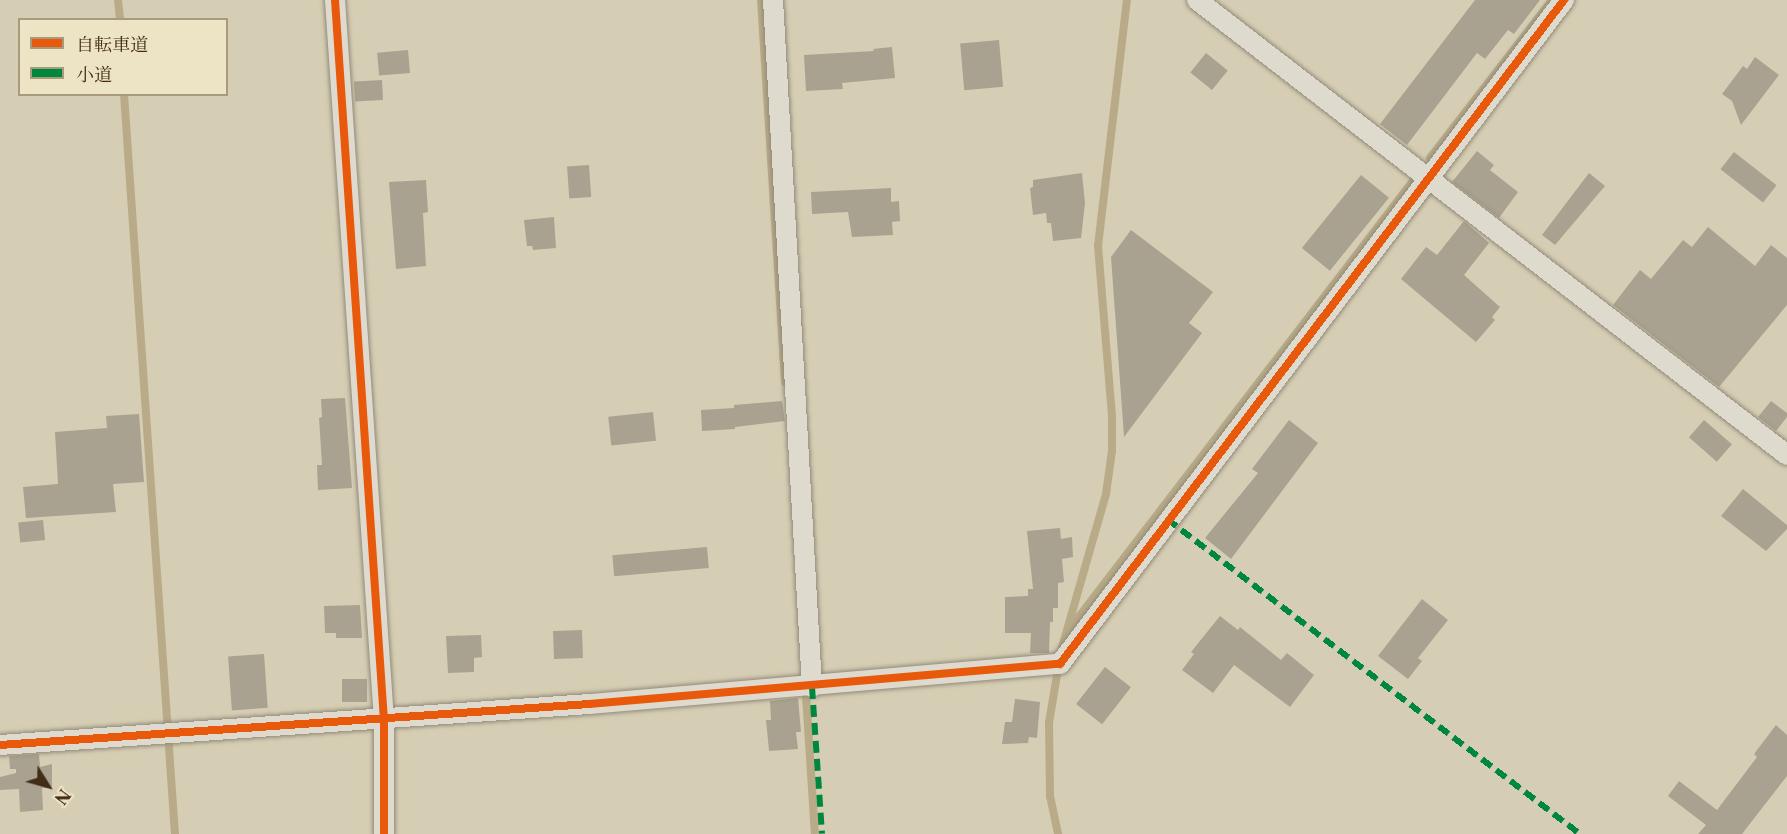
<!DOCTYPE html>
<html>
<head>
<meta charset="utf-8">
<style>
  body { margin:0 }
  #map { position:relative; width:1787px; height:834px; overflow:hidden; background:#d6ceb4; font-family:"Libre Caslon Text","Noto Serif JP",serif }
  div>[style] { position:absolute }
  .stream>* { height:8px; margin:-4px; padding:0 4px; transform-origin:4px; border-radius:4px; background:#b9ab88 }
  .building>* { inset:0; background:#a9a290; transform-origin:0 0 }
  .roads { filter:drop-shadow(0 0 2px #928a79) drop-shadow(0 0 2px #928a79) }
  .minor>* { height:20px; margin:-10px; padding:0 10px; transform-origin:10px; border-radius:10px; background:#dedbce }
  .quiet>* { height:6px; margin-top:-3px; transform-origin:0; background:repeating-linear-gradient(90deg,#00873e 0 12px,transparent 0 18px) }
  .cycleway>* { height:8px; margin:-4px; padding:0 4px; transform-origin:4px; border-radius:4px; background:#e8590c }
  span { translate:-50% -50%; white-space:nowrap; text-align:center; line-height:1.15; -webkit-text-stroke:4.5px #ede4c5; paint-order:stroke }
  .legend { position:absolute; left:18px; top:18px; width:210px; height:78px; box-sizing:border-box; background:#ede4c5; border:2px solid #a89a7f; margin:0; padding:8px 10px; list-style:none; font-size:18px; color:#412c15 }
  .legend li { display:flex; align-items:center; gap:12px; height:30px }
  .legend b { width:30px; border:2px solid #a89a7f }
  .north { position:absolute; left:18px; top:756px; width:60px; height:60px; -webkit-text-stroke:4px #ede4c5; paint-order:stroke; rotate:127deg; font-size:16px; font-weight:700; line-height:24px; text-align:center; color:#412c15 }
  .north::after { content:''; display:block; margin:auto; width:21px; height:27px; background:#412c15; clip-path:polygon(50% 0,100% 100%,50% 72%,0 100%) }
</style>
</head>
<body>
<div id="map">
  <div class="stream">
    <div style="left:118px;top:0;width:20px;rotate:84deg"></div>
    <div style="left:761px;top:0;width:383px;rotate:86.4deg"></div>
    <div style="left:124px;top:94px;width:742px;rotate:86.06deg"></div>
    <div style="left:1430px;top:158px;width:200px;rotate:-52.3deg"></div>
    <div style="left:1071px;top:627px;width:562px;rotate:-52.52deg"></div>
    <div style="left:1061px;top:651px;width:163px;rotate:-74deg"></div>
    <div style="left:1106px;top:494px;width:43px;rotate:-82.1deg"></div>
    <div style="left:1112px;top:451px;width:35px;rotate:-90deg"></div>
    <div style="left:1112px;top:416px;width:171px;rotate:-94.7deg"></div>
    <div style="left:1098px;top:246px;width:248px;rotate:-83.3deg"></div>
    <div style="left:1057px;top:675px;width:49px;rotate:99.5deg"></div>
    <div style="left:1049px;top:723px;width:73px;rotate:89.2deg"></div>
    <div style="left:1050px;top:796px;width:39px;rotate:78deg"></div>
    <div style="left:806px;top:696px;width:138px;rotate:86.3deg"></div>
  </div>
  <div class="building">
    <div style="clip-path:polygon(1475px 0,1540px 0,1514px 34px,1508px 30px,1485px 59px,1477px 53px,1407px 145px,1380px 124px)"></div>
    <div style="left:999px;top:40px;width:47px;height:39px;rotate:85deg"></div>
    <div style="clip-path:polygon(892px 47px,895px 78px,842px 83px,843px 89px,806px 91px,804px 55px,874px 51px,873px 49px)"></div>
    <div style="left:408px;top:50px;width:23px;height:31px;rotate:85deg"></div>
    <div style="left:1206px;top:53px;width:28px;height:25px;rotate:39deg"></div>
    <div style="clip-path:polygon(1755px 57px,1779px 75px,1741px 125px,1732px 101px,1722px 94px,1743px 66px,1747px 69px)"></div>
    <div style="left:382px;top:80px;width:20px;height:28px;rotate:87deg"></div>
    <div style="clip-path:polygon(1477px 151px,1494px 165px,1490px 170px,1518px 192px,1499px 218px,1452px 182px)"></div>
    <div style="left:1734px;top:152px;width:54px;height:22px;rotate:38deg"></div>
    <div style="left:589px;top:165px;width:32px;height:22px;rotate:86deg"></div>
    <div style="clip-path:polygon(1082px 173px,1085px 203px,1081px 238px,1053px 241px,1051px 223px,1047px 223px,1046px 213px,1033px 215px,1030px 188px,1033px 187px,1033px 180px)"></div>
    <div style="clip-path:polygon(1589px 173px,1605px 186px,1555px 245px,1542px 235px)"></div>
    <div style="left:1361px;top:175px;width:36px;height:94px;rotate:39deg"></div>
    <div style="clip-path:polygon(426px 180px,428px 212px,423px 213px,426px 266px,396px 269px,389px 182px)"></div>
    <div style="clip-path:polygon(891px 188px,891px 202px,899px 201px,900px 221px,892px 222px,893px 235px,852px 237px,848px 212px,812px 214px,811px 192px)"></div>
    <div style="clip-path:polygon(554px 217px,556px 248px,533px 250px,532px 246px,527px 246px,524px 220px)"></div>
    <div style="clip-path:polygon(1464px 221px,1489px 243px,1464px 275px,1500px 307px,1492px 317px,1495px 320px,1476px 342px,1401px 279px,1426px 247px,1437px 255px)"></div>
    <div style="clip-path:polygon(1708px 227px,1755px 266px,1771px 245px,1787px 258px,1787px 305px,1719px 387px,1613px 305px,1640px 270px,1651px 279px,1683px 240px,1692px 247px)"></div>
    <div style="clip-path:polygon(1131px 230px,1213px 292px,1189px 323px,1202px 333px,1124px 437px,1111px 257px)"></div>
    <div style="clip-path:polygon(345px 398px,352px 488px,318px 490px,317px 465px,322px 465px,319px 418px,322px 417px,321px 399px)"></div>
    <div style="clip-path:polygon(782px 401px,785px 421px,735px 427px,734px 415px,735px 429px,702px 431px,701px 410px,734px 408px,734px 405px)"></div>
    <div style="clip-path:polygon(1771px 401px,1787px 413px,1787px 417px,1776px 431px,1758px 417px)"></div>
    <div style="left:653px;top:412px;width:29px;height:45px;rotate:84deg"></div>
    <div style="clip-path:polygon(139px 414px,144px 482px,113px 484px,116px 512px,26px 518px,23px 487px,58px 484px,55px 432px,107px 428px,106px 416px)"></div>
    <div style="clip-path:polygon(1289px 420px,1318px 443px,1231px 559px,1205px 538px,1258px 473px,1252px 469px)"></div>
    <div style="left:1704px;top:420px;width:37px;height:23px;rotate:41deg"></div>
    <div style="clip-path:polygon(1743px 489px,1787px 525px,1787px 529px,1766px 551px,1721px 516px)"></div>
    <div style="left:43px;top:520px;width:20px;height:25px;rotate:84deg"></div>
    <div style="clip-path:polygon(1060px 528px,1061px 539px,1072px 537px,1073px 557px,1062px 559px,1064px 582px,1058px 583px,1058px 608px,1053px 608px,1053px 622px,1050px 622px,1049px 653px,1030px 653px,1031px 633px,1005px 633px,1005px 597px,1028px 596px,1028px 589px,1033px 589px,1027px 531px)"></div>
    <div style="left:707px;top:547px;width:21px;height:95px;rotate:85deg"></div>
    <div style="clip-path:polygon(1422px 599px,1448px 620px,1418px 658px,1422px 661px,1408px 679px,1378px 656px)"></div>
    <div style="clip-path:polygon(360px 605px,362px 638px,336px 638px,336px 633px,325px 633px,324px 606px)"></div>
    <div style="clip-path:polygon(1220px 616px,1238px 630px,1240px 627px,1281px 660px,1287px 653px,1314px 675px,1290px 707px,1234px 665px,1213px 693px,1182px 670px,1194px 654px,1191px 652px)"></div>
    <div style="left:582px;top:630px;width:28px;height:29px;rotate:88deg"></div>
    <div style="clip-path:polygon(481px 635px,482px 657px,474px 658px,474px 672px,448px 673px,446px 636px)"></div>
    <div style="left:264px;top:654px;width:54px;height:36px;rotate:86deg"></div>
    <div style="left:1105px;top:667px;width:33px;height:47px;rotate:38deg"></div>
    <div style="left:367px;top:679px;width:23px;height:25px;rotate:90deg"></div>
    <div style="clip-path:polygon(798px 698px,801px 732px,796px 732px,798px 749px,769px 751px,766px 720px,771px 720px,770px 701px)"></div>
    <div style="clip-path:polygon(1015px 699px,1040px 702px,1037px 738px,1029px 737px,1028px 743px,1002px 744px,1005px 722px,1012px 722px)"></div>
    <div style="clip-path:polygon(1776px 725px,1787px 735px,1787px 776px,1742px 834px,1698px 834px,1706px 825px,1668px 796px,1679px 781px,1717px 810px,1757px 757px,1754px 754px)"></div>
    <div style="clip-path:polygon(39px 754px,40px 767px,52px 764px,52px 788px,42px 788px,43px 810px,20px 812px,19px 789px,0 790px,0 777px,16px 773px,16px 769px,10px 769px,9px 756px)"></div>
  </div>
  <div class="roads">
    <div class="minor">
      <div style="left:335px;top:0;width:722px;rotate:86.11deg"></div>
      <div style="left:384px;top:720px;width:114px;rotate:90deg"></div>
      <div style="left:773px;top:0;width:688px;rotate:86.75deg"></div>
      <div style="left:1197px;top:0;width:745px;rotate:37.64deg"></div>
      <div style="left:0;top:745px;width:591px;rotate:-3.98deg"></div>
      <div style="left:590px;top:704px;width:472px;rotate:-4.9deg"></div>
      <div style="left:1060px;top:664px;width:834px;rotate:-52.8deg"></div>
    </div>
  </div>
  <div class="quiet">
    <div style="left:1167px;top:519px;width:519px;rotate:37.33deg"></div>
    <div style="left:812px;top:687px;width:147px;rotate:86.1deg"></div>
  </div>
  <div class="cycleway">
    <div style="left:335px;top:0;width:722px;rotate:86.11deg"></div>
    <div style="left:384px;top:720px;width:114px;rotate:90deg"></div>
    <div style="left:0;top:745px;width:591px;rotate:-3.98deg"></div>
    <div style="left:590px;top:704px;width:472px;rotate:-4.9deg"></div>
    <div style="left:1060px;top:664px;width:834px;rotate:-52.8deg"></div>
  </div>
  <ul class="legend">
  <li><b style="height:8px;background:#e8590c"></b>自転車道</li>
  <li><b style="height:8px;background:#00873e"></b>小道</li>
  </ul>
  <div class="north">N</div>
</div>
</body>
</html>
